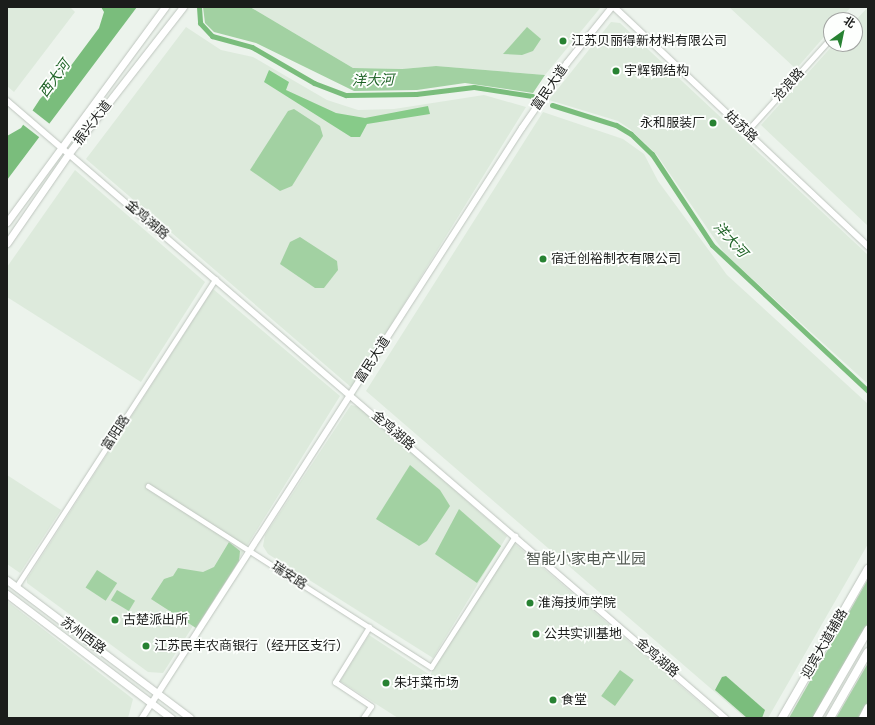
<!DOCTYPE html>
<html>
<head>
<meta charset="utf-8">
<style>
  body { margin:0 }
  #map { position:relative; width:875px; height:725px; overflow:hidden; background:#ecf3ec; font-family:"Fira Sans","Noto Sans SC",sans-serif }
  div>[style] { position:absolute }
  .built>* { inset:0; background:#ddeadc }
  .green>* { inset:0; background:#a2d1a2; transform-origin:0 0 }
  .forest>* { inset:0; background:#87cb89 }
  .water>* { inset:0; background:#7abd7c }
  .pier>* { inset:0; background:#ecf3ec; transform-origin:0 0 }
  .canal>* { height:5px; margin:-2.5px; padding:0 2.5px; transform-origin:2.5px; border-radius:2.5px; background:#7abd7c }
  .roads { filter:drop-shadow(0 0 1px #bec5be) drop-shadow(0 0 1px #bec5be) }
  .minor>* { height:5px; margin:-2.5px; padding:0 2.5px; transform-origin:2.5px; border-radius:2.5px; background:#fff }
  .tertiary>* { height:6px; margin:-3px; padding:0 3px; transform-origin:3px; border-radius:3px; background:#fff }
  .secondary>* { height:7px; margin:-3.5px; padding:0 3.5px; transform-origin:3.5px; border-radius:3.5px; background:#fff }
  .primary>* { height:8px; margin:-4px; padding:0 4px; transform-origin:4px; border-radius:4px; background:#fff }
  .trunk>* { height:8px; margin:-4px; padding:0 4px; transform-origin:4px; border-radius:4px; background:#fff }
  .dots>* { width:11px; height:11px; translate:-50% -50%; box-sizing:border-box; border:2px solid #fdfffd; border-radius:50% }
  span { translate:-50% -50%; white-space:nowrap; text-align:center; line-height:1.15; -webkit-text-stroke:3.5px #fdfffd; paint-order:stroke }
  .poi-label { font-size:13px; color:#1b1d1b }
  .left { translate:0 -50%; text-align:left }
  .right { translate:-100% -50%; text-align:right }
  .street-label { font-size:13px; color:#1b1d1b }
  .water-label { font-size:14px; color:#1d6225; font-style:italic }
  .quarter-label { font-size:15px; color:#535a53 }
  .frame { position:absolute; inset:0; border:8px solid #1b1d1b; pointer-events:none }
  .north { position:absolute; left:823px; top:12px; width:40px; height:40px; box-sizing:border-box; background:#fdfffd; border:1px solid #a3a5a3; border-radius:50%; rotate:33deg; font-size:11px; font-weight:700; line-height:16px; text-align:center; color:#1b1d1b }
  .north::after { content:''; display:block; margin:auto; width:14px; height:18px; background:#278232; clip-path:polygon(50% 0,100% 100%,50% 72%,0 100%) }
</style>
</head>
<body>
<div id="map">
  <div class="built">
    <div style="clip-path:polygon(7px 7px,70px 7px,75px 12px,14px 92px,7px 86px)"></div>
    <div style="clip-path:polygon(250px 7px,601px 7px,545px 75px,436px 66px,402px 69px,353px 68px)"></div>
    <div style="clip-path:polygon(729px 7px,851px 7px,839px 20px,831px 20px,831px 29px,796px 69px)"></div>
    <div style="clip-path:polygon(868px 7px,868px 226px,761px 125px,834px 44px,855px 44px,855px 21px)"></div>
    <div style="clip-path:polygon(611px 22px,620px 23px,868px 255px,868px 384px,725px 254px,657px 155px,630px 129px,618px 121px,549px 100px)"></div>
    <div style="clip-path:polygon(186px 27px,221px 50px,253px 57px,327px 100px,358px 110px,394px 109px,484px 95px,526px 107px,352px 388px,86px 159px)"></div>
    <div style="clip-path:polygon(543px 112px,623px 139px,644px 154px,658px 181px,727px 275px,868px 404px,868px 544px,768px 718px,745px 718px,366px 391px)"></div>
    <div style="clip-path:polygon(75px 170px,205px 282px,141px 382px,7px 297px,7px 267px)"></div>
    <div style="clip-path:polygon(213px 289px,340px 396px,196px 628px,193px 626px,163px 673px,148px 672px,27px 583px,27px 579px)"></div>
    <div style="clip-path:polygon(351px 405px,360px 407px,507px 536px,433px 658px,268px 554px,263px 546px,265px 535px)"></div>
    <div style="clip-path:polygon(7px 475px,61px 510px,20px 573px,7px 564px)"></div>
    <div style="clip-path:polygon(514px 543px,718px 718px,398px 718px,340px 681px,369px 635px,430px 675px)"></div>
    <div style="clip-path:polygon(7px 601px,133px 699px,128px 718px,7px 718px)"></div>
  </div>
  <div class="green">
    <div style="clip-path:polygon(203px 7px,250px 7px,353px 68px,402px 69px,436px 66px,545px 75px,533px 93px,465px 83px,417px 90px,354px 91px,256px 43px,214px 32px,205px 23px)"></div>
    <div style="clip-path:polygon(527px 27px,541px 39px,533px 51px,522px 55px,503px 54px)"></div>
    <div style="clip-path:polygon(294px 109px,320px 126px,323px 136px,292px 186px,280px 191px,250px 170px,288px 111px)"></div>
    <div style="clip-path:polygon(300px 237px,337px 261px,338px 270px,324px 288px,315px 288px,280px 264px,290px 242px)"></div>
    <div style="clip-path:polygon(410px 465px,440px 490px,450px 506px,427px 541px,419px 546px,376px 519px)"></div>
    <div style="clip-path:polygon(459px 509px,501px 546px,477px 583px,435px 554px)"></div>
    <div style="clip-path:polygon(229px 542px,240px 551px,239px 561px,196px 628px,151px 599px,164px 579px,173px 576px,178px 568px,203px 572px,214px 567px)"></div>
    <div style="left:97px;top:570px;width:24px;height:21px;rotate:33deg"></div>
    <div style="clip-path:polygon(868px 579px,868px 623px,814px 718px,789px 718px)"></div>
    <div style="left:117px;top:590px;width:21px;height:12px;rotate:31deg"></div>
    <div style="clip-path:polygon(868px 663px,868px 703px,860px 718px,836px 718px)"></div>
    <div style="left:620px;top:670px;width:17px;height:32px;rotate:36deg"></div>
  </div>
  <div class="forest">
    <div style="clip-path:polygon(269px 70px,289px 82px,286px 90px,336px 113px,365px 118px,428px 106px,430px 114px,367px 124px,360px 137px,351px 137px,264px 82px)"></div>
  </div>
  <div class="water">
    <div style="clip-path:polygon(101px 7px,137px 7px,7px 180px,7px 136px,21px 128px,40px 99px,67px 71px,99px 28px,104px 12px)"></div>
    <div style="clip-path:polygon(726px 676px,765px 710px,762px 718px,747px 718px,715px 690px,722px 677px)"></div>
  </div>
  <div class="pier">
    <div style="left:32px;top:110px;width:23px;height:17px;rotate:38deg"></div>
  </div>
  <div class="canal">
    <div style="left:199px;top:7px;width:16px;rotate:86deg"></div>
    <div style="left:200px;top:23px;width:18px;rotate:47deg"></div>
    <div style="left:212px;top:36px;width:41px;rotate:15.4deg"></div>
    <div style="left:252px;top:47px;width:72px;rotate:30.1deg"></div>
    <div style="left:314px;top:83px;width:34px;rotate:21deg"></div>
    <div style="left:346px;top:95px;width:70px;rotate:-0.8deg"></div>
    <div style="left:416px;top:94px;width:58px;rotate:-6.9deg"></div>
    <div style="left:474px;top:87px;width:59px;rotate:8.8deg"></div>
    <div style="left:552px;top:105px;width:67px;rotate:17.4deg"></div>
    <div style="left:616px;top:125px;width:17px;rotate:31deg"></div>
    <div style="left:631px;top:134px;width:29px;rotate:44deg"></div>
    <div style="left:652px;top:154px;width:109px;rotate:56.6deg"></div>
    <div style="left:712px;top:245px;width:214px;rotate:43.1deg"></div>
  </div>
  <div class="roads">
    <div class="minor">
      <div style="left:746px;top:132px;width:127px;rotate:-47.9deg"></div>
      <div style="left:148px;top:486px;width:336px;rotate:32.6deg"></div>
      <div style="left:431px;top:667px;width:156px;rotate:-57.3deg"></div>
      <div style="left:16px;top:587px;width:367px;rotate:-57.1deg"></div>
      <div style="left:363px;top:718px;width:14px;rotate:-56deg"></div>
      <div style="left:371px;top:706px;width:43px;rotate:-146.3deg"></div>
      <div style="left:335px;top:682px;width:65px;rotate:-58.3deg"></div>
    </div>
    <div class="tertiary">
      <div style="left:614px;top:7px;width:349px;rotate:43.3deg"></div>
      <div style="left:7px;top:101px;width:947px;rotate:40.67deg"></div>
      <div style="left:142px;top:718px;width:702px;rotate:-57.22deg"></div>
      <div style="left:522px;top:128px;width:79px;rotate:-55.3deg"></div>
      <div style="left:567px;top:63px;width:72px;rotate:-51.2deg"></div>
    </div>
    <div class="secondary">
      <div style="left:7px;top:222px;width:267px;rotate:-53.7deg"></div>
      <div style="left:7px;top:243px;width:109px;rotate:-55.4deg"></div>
      <div style="left:69px;top:153px;width:185px;rotate:-52deg"></div>
      <div style="left:7px;top:580px;width:229px;rotate:37deg"></div>
      <div style="left:7px;top:594px;width:206px;rotate:37.1deg"></div>
    </div>
    <div class="primary">
      <div style="left:782px;top:718px;width:172px;rotate:-60deg"></div>
      <div style="left:863px;top:718px;width:11px;rotate:-63deg"></div>
    </div>
    <div class="trunk">
      <div style="left:817px;top:718px;width:102px;rotate:-59.9deg"></div>
      <div style="left:830px;top:718px;width:76px;rotate:-60.1deg"></div>
    </div>
  </div>
  <div class="dots">
    <div style="left:563px;top:41px;background:#278232"></div>
    <div style="left:616px;top:71px;background:#278232"></div>
    <div style="left:713px;top:123px;background:#278232"></div>
    <div style="left:543px;top:259px;background:#278232"></div>
    <div style="left:530px;top:603px;background:#278232"></div>
    <div style="left:115px;top:620px;background:#278232"></div>
    <div style="left:536px;top:634px;background:#278232"></div>
    <div style="left:146px;top:646px;background:#278232"></div>
    <div style="left:386px;top:683px;background:#278232"></div>
    <div style="left:553px;top:700px;background:#278232"></div>
  </div>
  <div class="poi-label">
    <span class="left" style="left:571px;top:41px">江苏贝丽得新材料有限公司</span>
    <span class="left" style="left:624px;top:71px">宇辉钢结构</span>
    <span class="right" style="left:705px;top:123px">永和服装厂</span>
    <span class="left" style="left:551px;top:259px">宿迁创裕制衣有限公司</span>
    <span class="left" style="left:538px;top:603px">淮海技师学院</span>
    <span class="left" style="left:123px;top:620px">古楚派出所</span>
    <span class="left" style="left:544px;top:634px">公共实训基地</span>
    <span class="left" style="left:154px;top:646px">江苏民丰农商银行（经开区支行）</span>
    <span class="left" style="left:394px;top:683px">朱圩菜市场</span>
    <span class="left" style="left:561px;top:700px">食堂</span>
  </div>
  <div class="street-label">
    <span style="left:789px;top:85px;rotate:-48deg">沧浪路</span>
    <span style="left:550px;top:88px;rotate:-55deg">富民大道</span>
    <span style="left:93px;top:123px;rotate:-52deg">振兴大道</span>
    <span style="left:741px;top:127px;rotate:43deg">姑苏路</span>
    <span style="left:147px;top:220px;rotate:41deg">金鸡湖路</span>
    <span style="left:373px;top:360px;rotate:-57deg">富民大道</span>
    <span style="left:393px;top:431px;rotate:41deg">金鸡湖路</span>
    <span style="left:116px;top:433px;rotate:-57deg">富阳路</span>
    <span style="left:289px;top:576px;rotate:33deg">瑞安路</span>
    <span style="left:83px;top:636px;rotate:36deg">苏州西路</span>
    <span style="left:825px;top:644px;rotate:-60deg">迎宾大道辅路</span>
    <span style="left:657px;top:658px;rotate:41deg">金鸡湖路</span>
  </div>
  <div class="water-label">
    <span style="left:55px;top:79px;rotate:-54deg">西大河</span>
    <span style="left:373px;top:81px;rotate:-1deg">洋大河</span>
    <span style="left:730px;top:240px;rotate:48deg">洋大河</span>
  </div>
  <div class="quarter-label">
    <span style="left:586px;top:560px">智能小家电产业园</span>
  </div>
  <div class="frame"></div>
  <div class="north">北</div>
</div>
</body>
</html>
